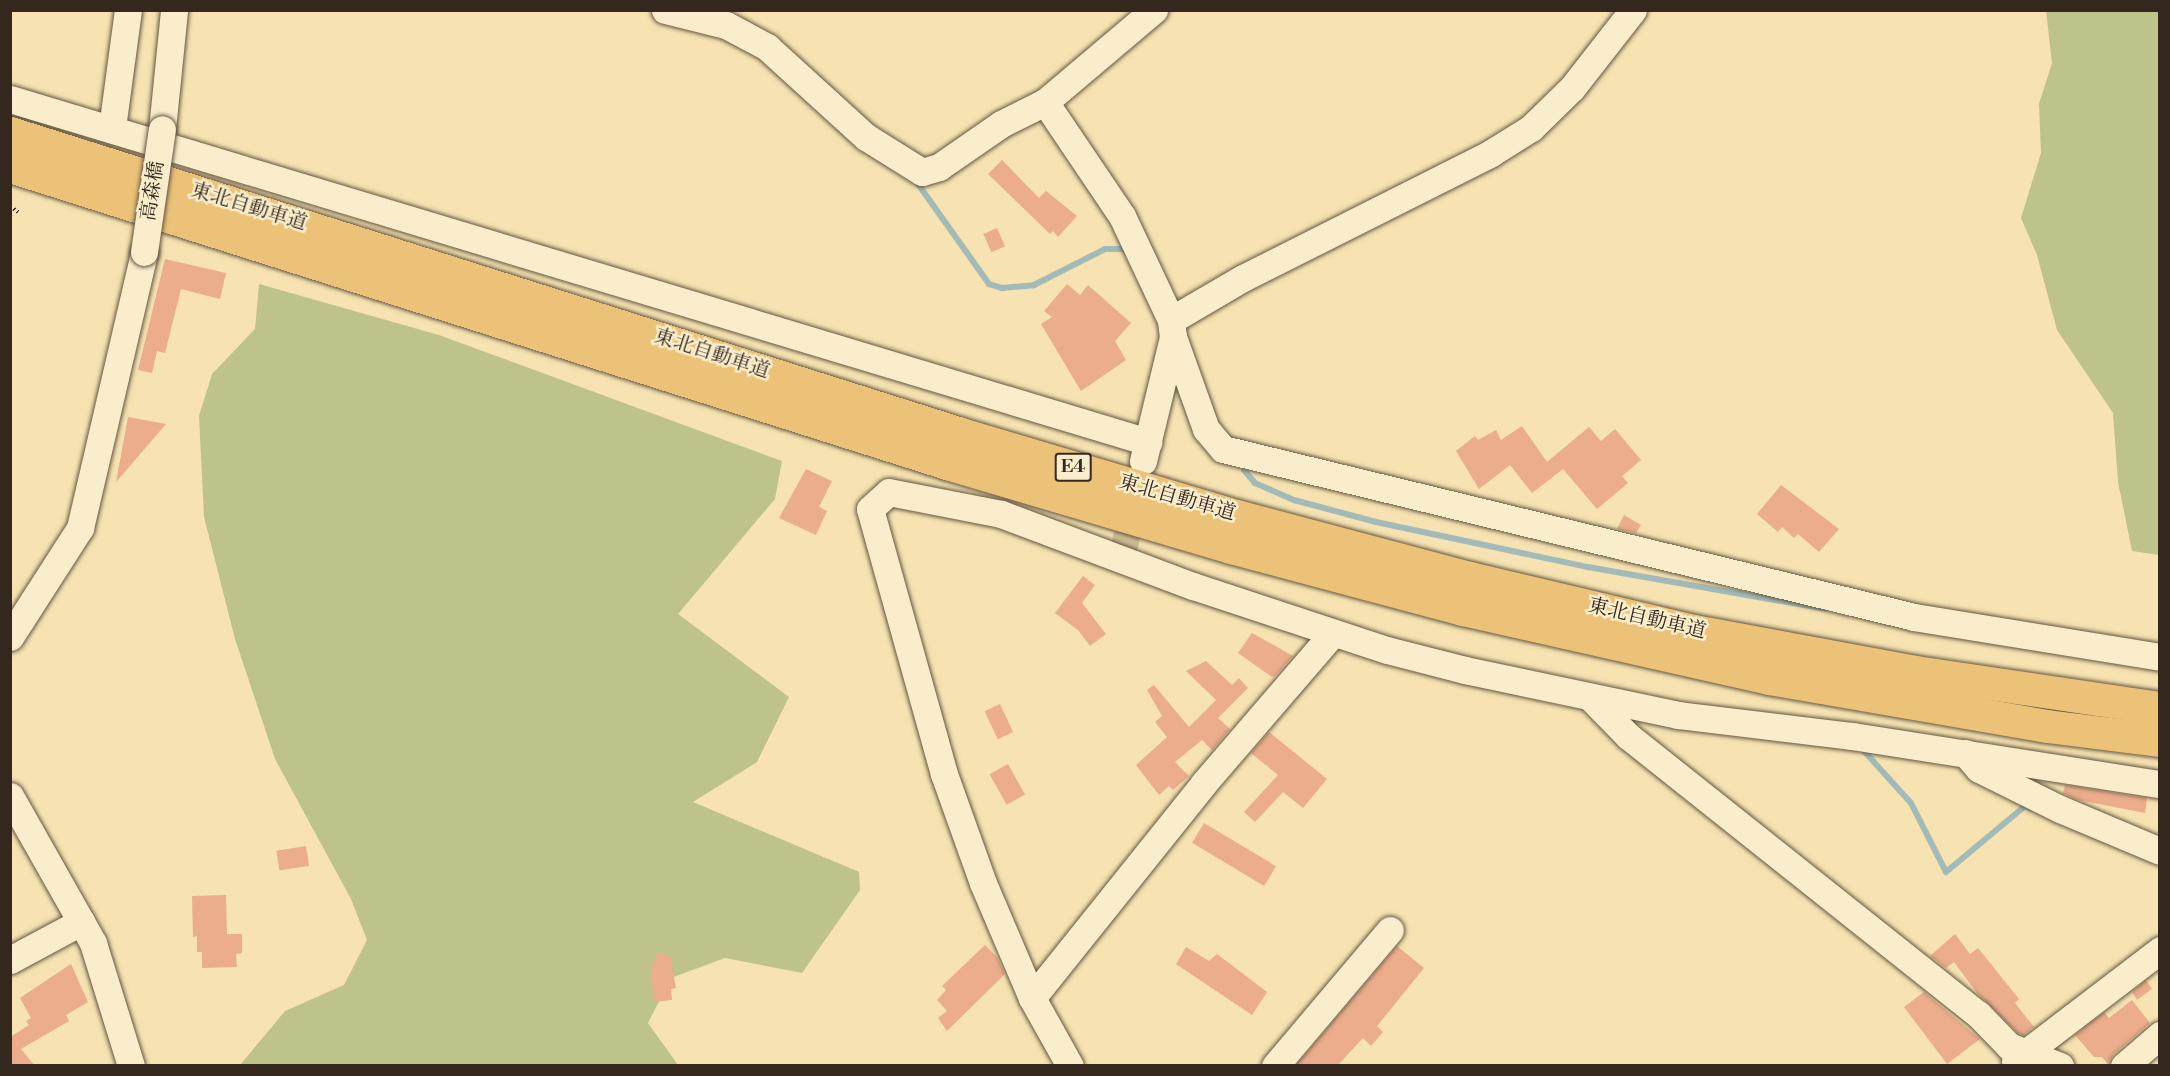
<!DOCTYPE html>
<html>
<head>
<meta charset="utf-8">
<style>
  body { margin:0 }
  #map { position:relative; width:2170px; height:1076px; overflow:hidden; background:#f6e3b1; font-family:"Libre Bodoni","Noto Serif JP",serif }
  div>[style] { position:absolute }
  .green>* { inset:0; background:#bec38a }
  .stream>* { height:6px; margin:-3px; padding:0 3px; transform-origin:3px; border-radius:3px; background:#a2bbb8 }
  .building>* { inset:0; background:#ebad8b; transform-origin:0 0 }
  .minor-tunnel>* { height:27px; margin-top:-13.5px; transform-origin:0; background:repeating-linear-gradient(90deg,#cfbd93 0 27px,transparent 0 41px) }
  .path>* { height:4px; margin-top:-2px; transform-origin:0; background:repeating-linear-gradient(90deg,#34271d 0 1.5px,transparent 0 4.5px) }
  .roads { filter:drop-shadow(0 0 2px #645642) drop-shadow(0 0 2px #645642) }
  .minor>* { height:27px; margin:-13.5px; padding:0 13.5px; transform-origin:13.5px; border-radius:13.5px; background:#f9edcc }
  .highway>* { height:33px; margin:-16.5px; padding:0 16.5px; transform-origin:16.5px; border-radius:16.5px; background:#ebc278 }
  .bridges { filter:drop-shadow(0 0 2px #645642) drop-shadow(0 0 2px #645642) }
  .minor-bridge>* { height:27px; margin:-13.5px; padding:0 13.5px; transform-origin:13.5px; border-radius:13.5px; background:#f9edcc }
  span { translate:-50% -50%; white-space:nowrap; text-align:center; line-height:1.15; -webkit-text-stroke:5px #f9edcc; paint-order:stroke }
  .shield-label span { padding:2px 4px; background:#f9edcc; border:2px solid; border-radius:4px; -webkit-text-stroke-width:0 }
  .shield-label { font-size:18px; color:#34271d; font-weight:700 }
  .street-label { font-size:20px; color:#34271d }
  .frame { position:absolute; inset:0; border:12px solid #34271d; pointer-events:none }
</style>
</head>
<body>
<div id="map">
  <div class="green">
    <div style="clip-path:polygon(2046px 11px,2159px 11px,2159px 555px,2132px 551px,2118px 482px,2113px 413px,2057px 330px,2037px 255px,2021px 218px,2041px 153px,2039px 104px,2052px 63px)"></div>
    <div style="clip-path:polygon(259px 284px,439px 335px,782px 461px,775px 499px,678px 614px,789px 697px,757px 762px,693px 802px,859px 872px,860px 890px,802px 973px,725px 958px,671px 978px,648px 1023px,678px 1065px,240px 1065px,285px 1011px,344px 985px,367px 940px,351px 899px,275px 759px,235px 639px,204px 517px,199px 416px,212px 374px,255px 329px)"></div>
  </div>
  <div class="stream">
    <div style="left:918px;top:184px;width:123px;rotate:54.6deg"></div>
    <div style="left:989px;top:284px;width:14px;rotate:17deg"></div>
    <div style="left:1002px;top:288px;width:32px;rotate:-5deg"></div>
    <div style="left:1034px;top:285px;width:80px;rotate:-26.9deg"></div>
    <div style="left:1105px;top:249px;width:25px"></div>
    <div style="left:1244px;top:470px;width:17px;rotate:50deg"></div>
    <div style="left:1255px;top:483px;width:43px;rotate:23.6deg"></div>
    <div style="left:1294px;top:500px;width:85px;rotate:15deg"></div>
    <div style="left:1376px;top:522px;width:217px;rotate:12deg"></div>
    <div style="left:1588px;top:567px;width:241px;rotate:10deg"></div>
    <div style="left:1864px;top:751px;width:70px;rotate:47.9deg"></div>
    <div style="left:1911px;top:803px;width:77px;rotate:63.1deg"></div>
    <div style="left:1946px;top:872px;width:103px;rotate:-39.9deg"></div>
    <div style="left:2025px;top:806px;width:6px;rotate:18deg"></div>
  </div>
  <div class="building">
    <div style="clip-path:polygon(1002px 160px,1039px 198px,1046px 191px,1077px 216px,1058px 237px,1053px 231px,1050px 234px,988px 174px)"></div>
    <div style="left:997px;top:228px;width:20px;height:15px;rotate:66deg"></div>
    <div style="clip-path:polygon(165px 259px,226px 273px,220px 299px,181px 289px,165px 353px,157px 351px,152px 373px,138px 370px)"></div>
    <div style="clip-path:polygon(1067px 284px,1080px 295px,1088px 285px,1131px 323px,1115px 341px,1126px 360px,1081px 391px,1041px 324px,1052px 317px,1044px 311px)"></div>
    <div style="clip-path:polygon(128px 417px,166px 424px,116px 482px)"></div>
    <div style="clip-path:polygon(1522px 426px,1547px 462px,1589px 427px,1601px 441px,1615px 429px,1641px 460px,1622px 476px,1628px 483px,1597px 509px,1563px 469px,1532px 493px,1510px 465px,1479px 489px,1456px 451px,1475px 436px,1478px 440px,1496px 430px,1501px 440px)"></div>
    <div style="clip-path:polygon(806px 469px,832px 481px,819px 507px,827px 511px,816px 535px,779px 518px)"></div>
    <div style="clip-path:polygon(1781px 485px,1839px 529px,1819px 552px,1798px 534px,1794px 538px,1782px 527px,1778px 532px,1757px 514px)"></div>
    <div style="clip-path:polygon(1624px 515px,1641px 525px,1636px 533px,1617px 529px)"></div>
    <div style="clip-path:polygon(1083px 576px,1095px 585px,1082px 603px,1106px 634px,1090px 646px,1078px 630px,1055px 613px)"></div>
    <div style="clip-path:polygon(1252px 633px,1293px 656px,1276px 675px,1272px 677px,1238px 653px)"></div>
    <div style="clip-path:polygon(1206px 661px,1232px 685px,1239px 678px,1248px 688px,1218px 718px,1230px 729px,1212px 750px,1202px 740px,1175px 762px,1189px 776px,1173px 790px,1169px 786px,1159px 795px,1136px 765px,1167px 737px,1155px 722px,1162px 716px,1147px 690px,1154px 685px,1189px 727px,1216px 700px,1186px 671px)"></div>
    <div style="left:1000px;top:704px;width:31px;height:17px;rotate:65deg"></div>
    <div style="clip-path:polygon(1269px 732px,1327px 779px,1303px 808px,1283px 792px,1255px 822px,1244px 812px,1278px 775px,1251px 753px)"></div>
    <div style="left:1008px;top:764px;width:35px;height:21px;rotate:61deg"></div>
    <div style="clip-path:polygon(2065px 785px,2147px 798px,2145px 813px,2078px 800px,2063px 793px)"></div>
    <div style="left:1204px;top:823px;width:84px;height:23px;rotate:31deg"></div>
    <div style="left:306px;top:846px;width:20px;height:30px;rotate:81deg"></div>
    <div style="clip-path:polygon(226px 895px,227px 934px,242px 934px,242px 953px,236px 954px,237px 967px,202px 968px,202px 952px,197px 952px,197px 936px,193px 937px,192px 896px)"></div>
    <div style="clip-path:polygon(1955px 934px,1970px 954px,1978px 948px,2019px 999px,2015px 1003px,2034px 1027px,2023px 1035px,2018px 1033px,1977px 993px,1954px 962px,1946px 968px,1930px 956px)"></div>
    <div style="clip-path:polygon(985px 945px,997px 957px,1005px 974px,947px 1031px,938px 1018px,947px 1011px,937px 1000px,946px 990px,942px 986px)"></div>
    <div style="clip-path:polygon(1397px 946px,1424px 968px,1377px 1026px,1383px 1032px,1371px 1046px,1363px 1038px,1338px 1065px,1296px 1065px)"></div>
    <div style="clip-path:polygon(1186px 947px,1209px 961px,1217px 954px,1267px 992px,1252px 1015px,1176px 964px)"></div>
    <div style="clip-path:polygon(656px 953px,670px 956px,676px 988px,671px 989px,672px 1000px,654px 1002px,650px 967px,653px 967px)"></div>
    <div style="clip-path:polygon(71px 964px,88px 1002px,66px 1015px,69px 1021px,21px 1049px,34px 1065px,10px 1065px,10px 1037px,29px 1025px,26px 1021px,31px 1018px,20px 998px)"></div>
    <div style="clip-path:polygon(2146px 980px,2152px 989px,2137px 1000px,2132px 992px)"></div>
    <div style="clip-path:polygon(1924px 992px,1980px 1039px,1947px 1064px,1904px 1007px)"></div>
    <div style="clip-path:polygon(2132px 1000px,2150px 1023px,2114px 1054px,2108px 1064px,2102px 1057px,2094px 1057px,2075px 1035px,2104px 1012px,2109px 1018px)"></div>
  </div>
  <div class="minor-tunnel">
    <div style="left:1122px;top:558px;width:62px;rotate:-78deg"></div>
  </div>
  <div class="path">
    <div style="left:10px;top:206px;width:10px;rotate:37deg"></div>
  </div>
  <div class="roads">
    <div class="minor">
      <div style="left:665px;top:10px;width:63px;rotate:13.8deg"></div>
      <div style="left:726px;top:25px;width:47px;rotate:28.2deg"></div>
      <div style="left:767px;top:47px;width:134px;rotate:42.3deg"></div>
      <div style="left:866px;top:137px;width:66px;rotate:32deg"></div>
      <div style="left:922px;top:172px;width:18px;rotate:-16deg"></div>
      <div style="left:939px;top:167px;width:75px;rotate:-34.7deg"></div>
      <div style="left:1001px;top:124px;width:49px;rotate:-26.6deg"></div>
      <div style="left:1045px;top:102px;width:143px;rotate:-40.2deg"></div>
      <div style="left:10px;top:99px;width:1189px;rotate:16.77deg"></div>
      <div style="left:1045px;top:102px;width:138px;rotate:56deg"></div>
      <div style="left:1122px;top:216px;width:115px;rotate:64.8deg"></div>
      <div style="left:112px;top:128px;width:119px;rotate:-82.3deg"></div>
      <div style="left:162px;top:129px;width:120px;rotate:-84.2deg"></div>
      <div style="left:1173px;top:337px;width:98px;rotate:70.3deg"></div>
      <div style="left:1206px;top:429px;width:26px;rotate:50deg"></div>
      <div style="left:1223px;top:449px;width:711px;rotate:13.66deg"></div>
      <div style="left:1914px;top:617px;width:249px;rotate:9.2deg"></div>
      <div style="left:1143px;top:461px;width:128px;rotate:-76.4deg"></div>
      <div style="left:1173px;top:337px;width:17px;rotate:-97deg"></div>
      <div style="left:1171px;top:320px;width:83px;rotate:-30.3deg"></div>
      <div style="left:1243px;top:278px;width:278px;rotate:-26.7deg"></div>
      <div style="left:1491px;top:153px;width:47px;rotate:-32deg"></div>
      <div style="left:1531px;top:128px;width:57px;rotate:-44.3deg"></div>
      <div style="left:1572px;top:88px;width:99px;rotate:-52deg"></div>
      <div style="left:10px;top:637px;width:130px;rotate:-57.3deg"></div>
      <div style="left:80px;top:528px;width:283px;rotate:-76.9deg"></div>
      <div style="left:1591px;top:698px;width:53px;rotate:45.8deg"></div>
      <div style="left:1628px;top:736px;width:447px;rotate:38.5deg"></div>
      <div style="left:1978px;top:1014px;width:45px;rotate:45.9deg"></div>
      <div style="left:2009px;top:1046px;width:55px;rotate:21.4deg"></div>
      <div style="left:1965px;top:753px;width:21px;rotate:49deg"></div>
      <div style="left:1979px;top:769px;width:90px;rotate:26.3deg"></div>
      <div style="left:2060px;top:809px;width:108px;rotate:22.8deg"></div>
      <div style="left:10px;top:796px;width:169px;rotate:60.5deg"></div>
      <div style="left:93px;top:943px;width:129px;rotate:72.8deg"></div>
      <div style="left:10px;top:960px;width:81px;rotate:-28.2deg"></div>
      <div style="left:1032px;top:998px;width:275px;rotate:-51.3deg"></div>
      <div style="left:1204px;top:783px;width:198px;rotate:-49.3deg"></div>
      <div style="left:2015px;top:1061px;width:183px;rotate:-37.4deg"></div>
      <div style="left:1070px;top:1066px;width:78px;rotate:-119.2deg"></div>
      <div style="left:1032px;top:998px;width:125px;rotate:-113.1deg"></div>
      <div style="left:983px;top:883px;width:116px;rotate:-109.7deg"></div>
      <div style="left:944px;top:774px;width:275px;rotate:-105.6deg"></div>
      <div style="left:870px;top:509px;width:25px;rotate:-42deg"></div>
      <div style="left:889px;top:492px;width:114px;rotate:11.1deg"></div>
      <div style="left:1001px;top:514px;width:205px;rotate:20.6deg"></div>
      <div style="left:1193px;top:586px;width:204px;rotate:18.3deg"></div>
      <div style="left:1387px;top:650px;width:81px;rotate:14.4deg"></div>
      <div style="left:1465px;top:670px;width:218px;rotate:11.9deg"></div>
      <div style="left:1678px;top:715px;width:175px;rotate:6.9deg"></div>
      <div style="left:1852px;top:736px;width:312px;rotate:8.9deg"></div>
      <div style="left:1275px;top:1066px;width:178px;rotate:-49.8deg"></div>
      <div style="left:2124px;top:1066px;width:48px;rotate:-40.7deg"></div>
    </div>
    <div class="highway">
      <div style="left:10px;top:133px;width:997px;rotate:17.56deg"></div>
      <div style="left:961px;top:434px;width:291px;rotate:16.6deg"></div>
      <div style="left:1240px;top:517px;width:238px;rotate:14.9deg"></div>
      <div style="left:1470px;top:578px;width:230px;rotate:13.3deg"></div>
      <div style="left:1694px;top:631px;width:225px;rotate:10.5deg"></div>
      <div style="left:1915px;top:672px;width:248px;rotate:8.4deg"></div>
      <div style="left:10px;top:166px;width:983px;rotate:17.59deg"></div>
      <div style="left:947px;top:463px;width:296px;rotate:16.5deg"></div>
      <div style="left:1231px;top:547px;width:240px;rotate:15deg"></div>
      <div style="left:1463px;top:609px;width:314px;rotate:12.7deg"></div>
      <div style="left:1769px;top:678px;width:282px;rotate:9.8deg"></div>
      <div style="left:2047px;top:726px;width:114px;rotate:7.1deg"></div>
    </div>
  </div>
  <div class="bridges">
    <div class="minor-bridge">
      <div style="left:144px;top:252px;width:124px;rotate:-81.7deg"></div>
    </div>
  </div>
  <div class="shield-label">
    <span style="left:1073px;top:467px">E4</span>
  </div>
  <div class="street-label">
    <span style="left:153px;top:191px;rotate:-81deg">高森橋</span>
    <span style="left:249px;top:207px;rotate:17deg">東北自動車道</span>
    <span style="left:712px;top:354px;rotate:18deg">東北自動車道</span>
    <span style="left:1177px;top:498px;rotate:16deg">東北自動車道</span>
    <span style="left:1647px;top:619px;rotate:13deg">東北自動車道</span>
  </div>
  <div class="frame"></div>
</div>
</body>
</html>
